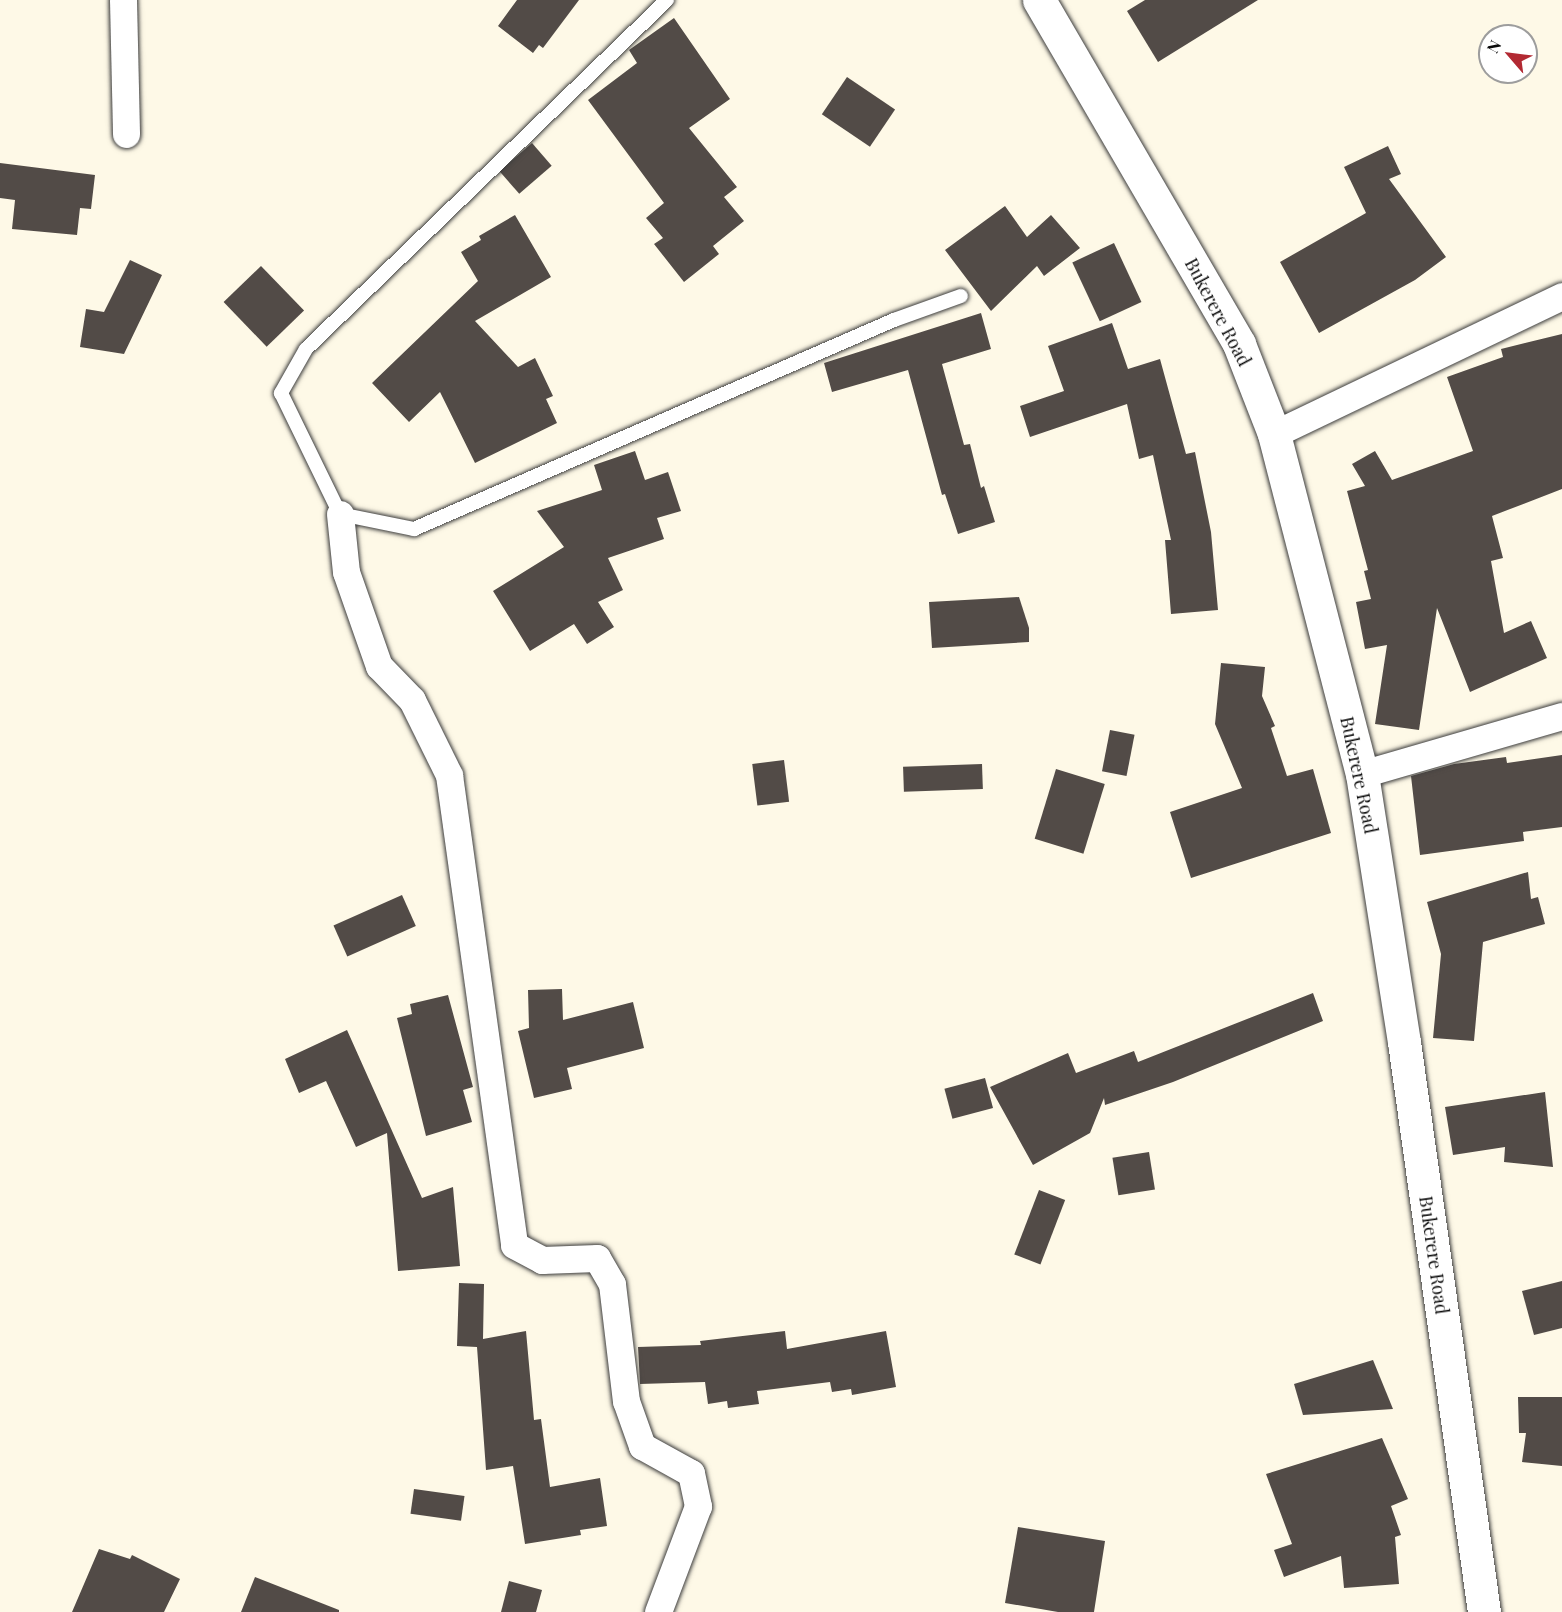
<!DOCTYPE html>
<html>
<head>
<meta charset="utf-8">
<style>
  body { margin:0 }
  #map { position:relative; width:1562px; height:1612px; overflow:hidden; background:#fef9e7; font-family:"Playfair Display",serif }
  div>[style] { position:absolute }
  .building>* { inset:0; background:#524b47; transform-origin:0 0 }
  .roads { filter:drop-shadow(0 0 2px #3d3d3d) drop-shadow(0 0 2px #3d3d3d) }
  .service>* { height:14px; margin:-7px; padding:0 7px; transform-origin:7px; border-radius:7px; background:#fff }
  .minor>* { height:27px; margin:-13.5px; padding:0 13.5px; transform-origin:13.5px; border-radius:13.5px; background:#fff }
  .tertiary>* { height:33px; margin:-16.5px; padding:0 16.5px; transform-origin:16.5px; border-radius:16.5px; background:#fff }
  span { translate:-50% -50%; white-space:nowrap; text-align:center; line-height:1.15; -webkit-text-stroke:6px #fff; paint-order:stroke }
  .street-label { font-size:18px; color:#0a0a0a }
  .north { position:absolute; left:1478px; top:24px; width:60px; height:60px; box-sizing:border-box; background:#fff; border:2px solid #9d9d9d; border-radius:50%; rotate:298deg; font-size:16px; font-weight:700; line-height:24px; text-align:center; color:#0a0a0a }
  .north::after { content:''; display:block; margin:auto; width:21px; height:27px; background:#b22932; clip-path:polygon(50% 0,100% 100%,50% 72%,0 100%) }
</style>
</head>
<body>
<div id="map">
  <div class="building">
    <div style="clip-path:polygon(517px 0,579px 0,543px 48px,539px 45px,533px 53px,498px 26px)"></div>
    <div style="clip-path:polygon(1145px 0,1258px 0,1158px 62px,1127px 11px)"></div>
    <div style="clip-path:polygon(674px 18px,730px 99px,689px 128px,737px 187px,724px 197px,744px 221px,713px 246px,719px 254px,684px 282px,654px 244px,663px 238px,646px 218px,664px 203px,588px 100px,637px 63px,629px 50px)"></div>
    <div style="left:847px;top:77px;width:58px;height:45px;rotate:34deg"></div>
    <div style="left:532px;top:143px;width:30px;height:43px;rotate:49deg"></div>
    <div style="clip-path:polygon(1388px 146px,1401px 174px,1389px 179px,1446px 257px,1415px 280px,1319px 333px,1280px 262px,1366px 213px,1344px 167px)"></div>
    <div style="clip-path:polygon(0 163px,95px 175px,91px 209px,80px 208px,77px 235px,12px 229px,15px 200px,0 198px)"></div>
    <div style="clip-path:polygon(1005px 206px,1027px 237px,1051px 215px,1080px 248px,1044px 276px,1037px 266px,991px 311px,945px 250px)"></div>
    <div style="clip-path:polygon(515px 215px,551px 277px,475px 321px,518px 367px,535px 358px,553px 396px,546px 399px,557px 423px,475px 463px,440px 392px,409px 422px,372px 383px,478px 281px,461px 252px,481px 240px,479px 236px)"></div>
    <div style="left:1114px;top:243px;width:65px;height:46px;rotate:65deg"></div>
    <div style="clip-path:polygon(130px 260px,162px 275px,124px 354px,80px 347px,86px 309px,104px 312px)"></div>
    <div style="left:261px;top:266px;width:62px;height:52px;rotate:46deg"></div>
    <div style="clip-path:polygon(981px 313px,991px 349px,942px 364px,964px 445px,970px 444px,981px 488px,984px 486px,995px 522px,958px 534px,945px 494px,942px 495px,908px 370px,832px 392px,824px 363px)"></div>
    <div style="clip-path:polygon(1112px 323px,1128px 369px,1160px 359px,1186px 454px,1195px 452px,1211px 532px,1218px 610px,1171px 614px,1165px 540px,1171px 540px,1153px 455px,1139px 459px,1127px 404px,1030px 437px,1020px 406px,1064px 391px,1048px 346px)"></div>
    <div style="clip-path:polygon(1562px 334px,1562px 489px,1492px 516px,1503px 558px,1491px 561px,1504px 633px,1531px 621px,1547px 658px,1470px 692px,1437px 608px,1419px 730px,1375px 724px,1387px 645px,1365px 649px,1356px 602px,1371px 599px,1364px 571px,1368px 570px,1347px 491px,1365px 486px,1352px 464px,1375px 451px,1392px 480px,1473px 451px,1447px 377px,1503px 357px,1501px 349px)"></div>
    <div style="clip-path:polygon(635px 451px,645px 480px,668px 472px,681px 511px,657px 518px,664px 539px,608px 558px,623px 590px,598px 602px,614px 627px,587px 644px,574px 624px,530px 651px,493px 591px,564px 547px,537px 511px,602px 490px,594px 465px)"></div>
    <div style="clip-path:polygon(1019px 597px,1029px 628px,1029px 642px,932px 648px,929px 602px)"></div>
    <div style="clip-path:polygon(1221px 663px,1265px 667px,1262px 696px,1275px 726px,1271px 728px,1287px 776px,1313px 769px,1331px 833px,1191px 878px,1170px 812px,1242px 788px,1215px 724px)"></div>
    <div style="left:1110px;top:730px;width:25px;height:42px;rotate:11deg"></div>
    <div style="clip-path:polygon(1562px 755px,1562px 827px,1523px 832px,1524px 841px,1420px 855px,1411px 776px,1454px 764px,1506px 757px,1507px 763px)"></div>
    <div style="left:784px;top:760px;width:42px;height:32px;rotate:83deg"></div>
    <div style="left:982px;top:764px;width:25px;height:79px;rotate:88deg"></div>
    <div style="left:1056px;top:769px;width:51px;height:73px;rotate:17deg"></div>
    <div style="clip-path:polygon(1528px 872px,1531px 899px,1538px 897px,1545px 924px,1483px 942px,1474px 1041px,1433px 1038px,1441px 954px,1427px 902px)"></div>
    <div style="left:402px;top:895px;width:34px;height:75px;rotate:66deg"></div>
    <div style="clip-path:polygon(562px 989px,563px 1020px,633px 1002px,644px 1048px,567px 1068px,572px 1089px,534px 1098px,518px 1031px,529px 1028px,528px 990px)"></div>
    <div style="clip-path:polygon(1313px 993px,1323px 1021px,1173px 1082px,1105px 1105px,1104px 1098px,1090px 1133px,1033px 1165px,990px 1087px,1068px 1053px,1076px 1073px,1134px 1051px,1138px 1062px)"></div>
    <div style="clip-path:polygon(448px 995px,473px 1087px,463px 1090px,472px 1122px,426px 1136px,397px 1018px,412px 1014px,410px 1004px)"></div>
    <div style="clip-path:polygon(347px 1030px,422px 1198px,453px 1187px,460px 1266px,398px 1271px,387px 1133px,356px 1147px,326px 1081px,299px 1093px,285px 1059px)"></div>
    <div style="left:985px;top:1078px;width:31px;height:42px;rotate:75deg"></div>
    <div style="clip-path:polygon(1545px 1092px,1553px 1167px,1504px 1162px,1505px 1147px,1453px 1155px,1445px 1107px)"></div>
    <div style="left:1149px;top:1152px;width:38px;height:37px;rotate:81deg"></div>
    <div style="left:1039px;top:1190px;width:28px;height:69px;rotate:21deg"></div>
    <div style="clip-path:polygon(1562px 1281px,1562px 1328px,1534px 1335px,1522px 1291px)"></div>
    <div style="clip-path:polygon(459px 1283px,484px 1284px,483px 1339px,526px 1331px,534px 1420px,541px 1419px,550px 1487px,600px 1478px,607px 1526px,580px 1530px,581px 1535px,525px 1544px,513px 1466px,486px 1470px,477px 1347px,457px 1346px)"></div>
    <div style="clip-path:polygon(785px 1331px,787px 1349px,886px 1331px,896px 1387px,852px 1395px,851px 1389px,832px 1392px,830px 1382px,757px 1391px,759px 1404px,728px 1408px,727px 1401px,708px 1404px,705px 1382px,640px 1384px,638px 1347px,701px 1345px,700px 1341px)"></div>
    <div style="clip-path:polygon(1373px 1360px,1393px 1409px,1303px 1415px,1294px 1384px)"></div>
    <div style="clip-path:polygon(1518px 1397px,1562px 1397px,1562px 1466px,1522px 1462px,1526px 1433px,1519px 1433px)"></div>
    <div style="clip-path:polygon(1382px 1438px,1408px 1499px,1391px 1506px,1401px 1535px,1395px 1537px,1399px 1584px,1344px 1588px,1341px 1556px,1284px 1577px,1274px 1550px,1292px 1544px,1266px 1474px)"></div>
    <div style="left:414px;top:1489px;width:51px;height:25px;rotate:8deg"></div>
    <div style="clip-path:polygon(1018px 1527px,1105px 1541px,1094px 1612px,1058px 1612px,1005px 1603px)"></div>
    <div style="clip-path:polygon(99px 1549px,130px 1559px,132px 1555px,180px 1579px,164px 1612px,72px 1612px)"></div>
    <div style="clip-path:polygon(255px 1577px,339px 1610px,339px 1612px,241px 1612px)"></div>
    <div style="clip-path:polygon(509px 1581px,542px 1590px,536px 1612px,501px 1612px)"></div>
  </div>
  <div class="roads">
    <div class="service">
      <div style="left:667px;top:0;width:502px;rotate:135.97deg"></div>
      <div style="left:306px;top:349px;width:51px;rotate:119.6deg"></div>
      <div style="left:281px;top:393px;width:135px;rotate:64deg"></div>
      <div style="left:340px;top:514px;width:76px;rotate:11.5deg"></div>
      <div style="left:414px;top:529px;width:524px;rotate:-23.53deg"></div>
      <div style="left:894px;top:320px;width:71px;rotate:-19.7deg"></div>
    </div>
    <div class="minor">
      <div style="left:123px;top:0;width:134px;rotate:88.7deg"></div>
      <div style="left:1274px;top:434px;width:319px;rotate:-25.6deg"></div>
      <div style="left:340px;top:514px;width:58px;rotate:84.1deg"></div>
      <div style="left:346px;top:572px;width:100px;rotate:70.7deg"></div>
      <div style="left:379px;top:666px;width:47px;rotate:45.9deg"></div>
      <div style="left:412px;top:700px;width:84px;rotate:63.7deg"></div>
      <div style="left:449px;top:775px;width:474px;rotate:82.1deg"></div>
      <div style="left:514px;top:1245px;width:32px;rotate:28deg"></div>
      <div style="left:542px;top:1260px;width:55px;rotate:-2.1deg"></div>
      <div style="left:597px;top:1258px;width:30px;rotate:60deg"></div>
      <div style="left:612px;top:1284px;width:118px;rotate:83.2deg"></div>
      <div style="left:626px;top:1401px;width:48px;rotate:70.4deg"></div>
      <div style="left:642px;top:1446px;width:56px;rotate:28.9deg"></div>
      <div style="left:691px;top:1473px;width:34px;rotate:78deg"></div>
      <div style="left:698px;top:1506px;width:113px;rotate:110.7deg"></div>
      <div style="left:1362px;top:774px;width:208px;rotate:-16.2deg"></div>
    </div>
    <div class="tertiary">
      <div style="left:1039px;top:0;width:398px;rotate:59.8deg"></div>
      <div style="left:1239px;top:344px;width:97px;rotate:68.7deg"></div>
      <div style="left:1274px;top:434px;width:351px;rotate:75.5deg"></div>
      <div style="left:1362px;top:774px;width:271px;rotate:81.1deg"></div>
      <div style="left:1404px;top:1042px;width:576px;rotate:82.01deg"></div>
    </div>
  </div>
  <div class="street-label">
    <span style="left:1218px;top:312px;rotate:62deg">Bukerere Road</span>
    <span style="left:1359px;top:775px;rotate:78deg">Bukerere Road</span>
    <span style="left:1434px;top:1255px;rotate:82deg">Bukerere Road</span>
  </div>
  <div class="north">N</div>
</div>
</body>
</html>
